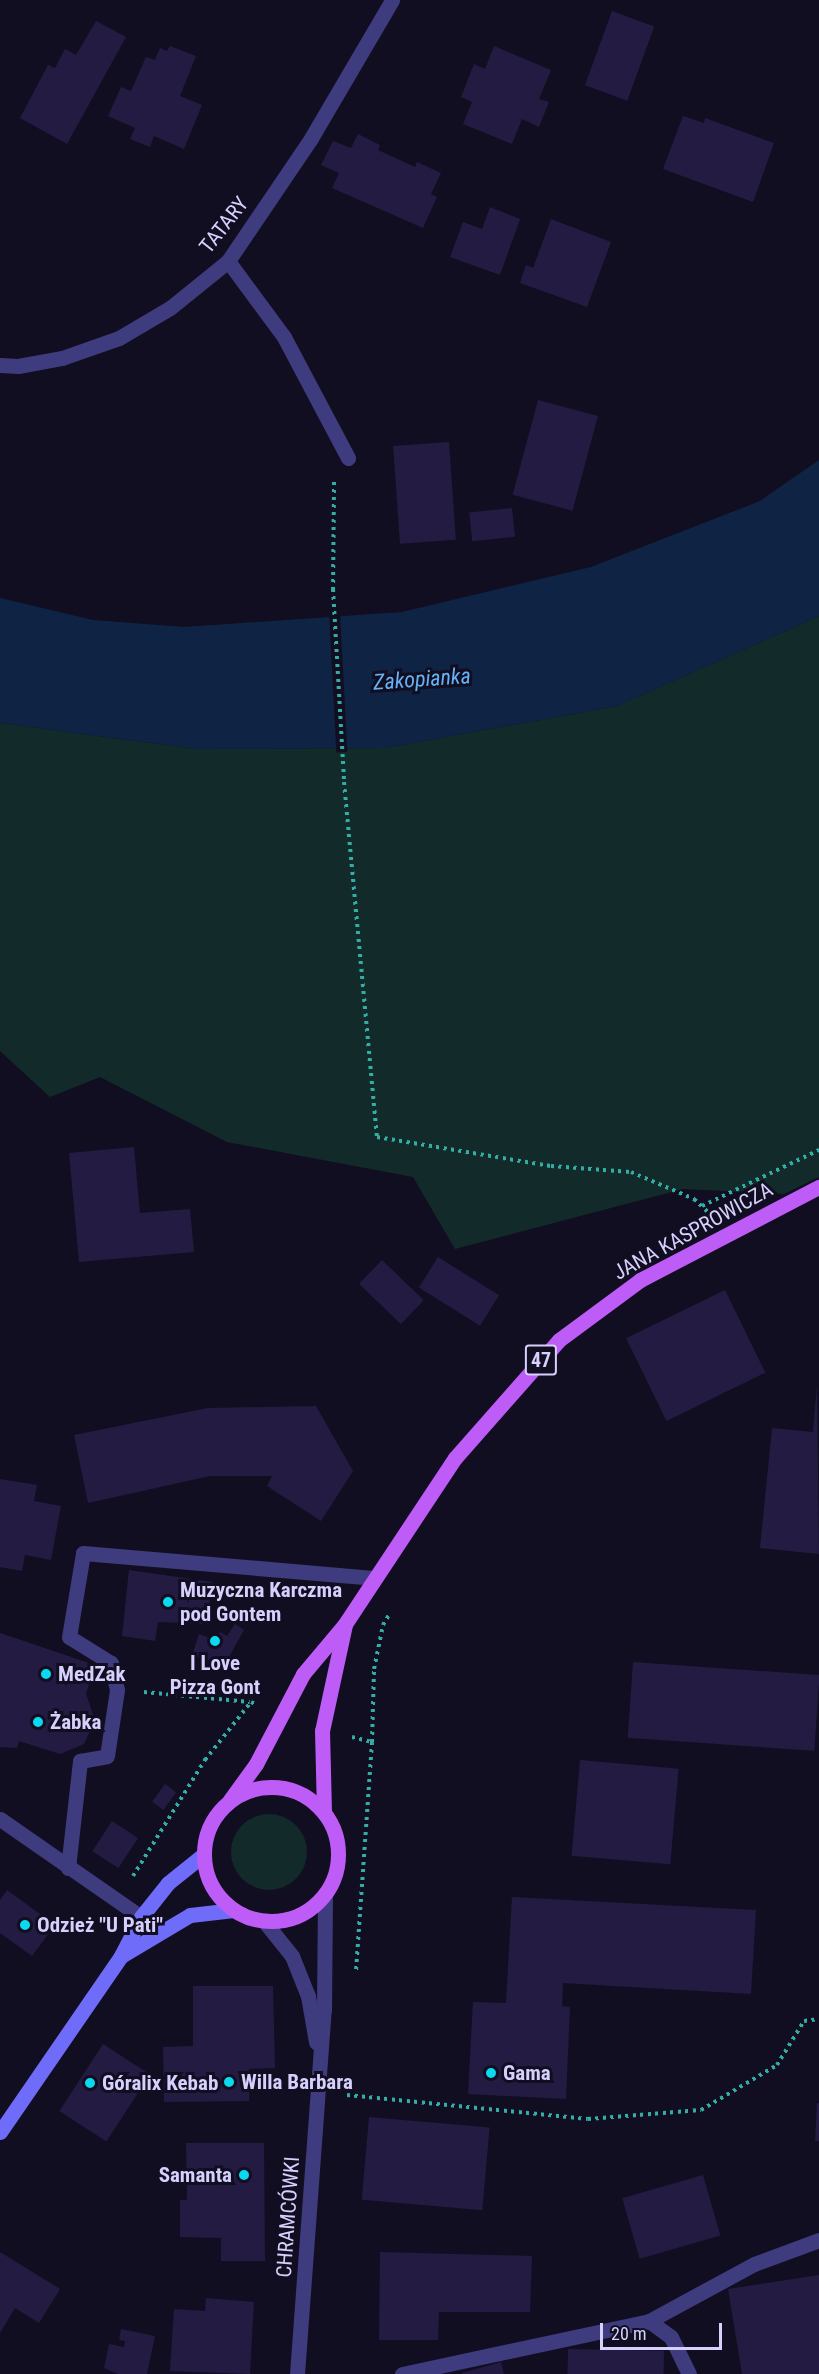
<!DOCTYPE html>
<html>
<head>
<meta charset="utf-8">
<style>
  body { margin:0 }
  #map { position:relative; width:819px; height:2374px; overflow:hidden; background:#120e21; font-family:"Roboto Condensed",sans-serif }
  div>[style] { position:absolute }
  .green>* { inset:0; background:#122b2a }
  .round { border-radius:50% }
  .water>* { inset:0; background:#0f2444 }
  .pier>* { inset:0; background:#120e21; transform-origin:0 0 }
  .building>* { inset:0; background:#231b41; transform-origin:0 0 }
  .path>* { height:4px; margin-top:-2px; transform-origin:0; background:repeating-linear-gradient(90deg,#33aea7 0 3px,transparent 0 7.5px) }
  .service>* { height:15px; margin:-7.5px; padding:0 7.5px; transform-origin:7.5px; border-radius:7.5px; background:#3e3b7e }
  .minor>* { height:15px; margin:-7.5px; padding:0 7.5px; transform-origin:7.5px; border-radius:7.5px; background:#3e3b7e }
  .secondary>* { height:15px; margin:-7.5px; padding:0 7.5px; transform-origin:7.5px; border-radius:7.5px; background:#6f6cf9 }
  .primary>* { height:15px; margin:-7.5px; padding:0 7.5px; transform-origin:7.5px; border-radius:7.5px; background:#be5cf8 }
  .primary>.ring { margin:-7.5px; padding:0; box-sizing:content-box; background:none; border:15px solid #be5cf8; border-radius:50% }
  .dots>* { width:16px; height:16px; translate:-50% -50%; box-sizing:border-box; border:3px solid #120e21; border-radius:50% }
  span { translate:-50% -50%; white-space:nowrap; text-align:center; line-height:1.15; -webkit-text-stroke:6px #120e21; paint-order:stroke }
  .shield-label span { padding:2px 4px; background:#120e21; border:2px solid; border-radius:4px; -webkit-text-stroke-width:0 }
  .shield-label { font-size:20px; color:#d6d0fd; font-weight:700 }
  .street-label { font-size:21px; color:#d6d0fd }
  .poi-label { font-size:21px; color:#d6d0fd; font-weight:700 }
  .left { translate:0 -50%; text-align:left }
  .right { translate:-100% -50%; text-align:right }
  .water-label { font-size:22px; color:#63b3f8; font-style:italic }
  .scale { position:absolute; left:600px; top:2323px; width:122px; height:27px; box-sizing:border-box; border:3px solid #d6d0fd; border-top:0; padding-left:8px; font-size:18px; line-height:21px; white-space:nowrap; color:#d6d0fd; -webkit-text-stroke:4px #120e21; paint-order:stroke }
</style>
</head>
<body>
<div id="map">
  <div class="green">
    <div style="clip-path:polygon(819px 616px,819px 1177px,784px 1194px,683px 1189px,455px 1249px,413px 1177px,227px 1142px,100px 1077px,50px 1097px,0 1051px,0 723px,196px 749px,384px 748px,617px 706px)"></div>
    <div class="round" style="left:231px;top:1814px;width:76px;height:76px"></div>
  </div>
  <div class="water">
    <div style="clip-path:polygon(819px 460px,819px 616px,617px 706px,384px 748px,196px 749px,0 723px,0 598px,93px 620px,184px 627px,402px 612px,591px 567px,760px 501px)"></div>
  </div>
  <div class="pier">
    <div style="left:340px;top:612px;width:140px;height:11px;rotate:87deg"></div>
  </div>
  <div class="building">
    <div style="left:612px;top:11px;width:45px;height:79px;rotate:20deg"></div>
    <div style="clip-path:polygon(96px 21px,126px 37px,67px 144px,20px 118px,48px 65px,55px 68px,65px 49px,76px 55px)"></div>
    <div style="clip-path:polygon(170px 46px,196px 56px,180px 96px,202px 105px,184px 149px,154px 136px,150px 147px,130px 139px,135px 128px,108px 116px,121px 87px,131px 91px,146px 57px,155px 60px,160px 48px,167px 51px)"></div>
    <div style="clip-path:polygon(494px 46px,551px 70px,539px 99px,549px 102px,539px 127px,522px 119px,512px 144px,463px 124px,472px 102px,461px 97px,474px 64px,485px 69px)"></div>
    <div style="clip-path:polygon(683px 116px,704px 123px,705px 118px,774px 143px,753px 202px,663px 169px)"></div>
    <div style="clip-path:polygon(358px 134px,380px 145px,378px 150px,415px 167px,417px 162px,441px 173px,431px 194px,437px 197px,423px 228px,332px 188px,339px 173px,321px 165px,333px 141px,351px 148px)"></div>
    <div style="clip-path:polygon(490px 207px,520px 219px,500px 275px,450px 257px,463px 222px,482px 229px)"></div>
    <div style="clip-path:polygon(551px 219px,611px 242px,587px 307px,520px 283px,526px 265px,533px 268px)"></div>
    <div style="left:538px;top:400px;width:62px;height:98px;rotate:15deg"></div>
    <div style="left:449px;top:442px;width:98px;height:56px;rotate:86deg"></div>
    <div style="left:512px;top:508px;width:29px;height:43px;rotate:84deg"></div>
    <div style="clip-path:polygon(134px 1147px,140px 1213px,190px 1209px,194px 1252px,79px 1262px,69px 1153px)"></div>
    <div style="left:438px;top:1257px;width:72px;height:36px;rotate:32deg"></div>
    <div style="left:382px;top:1260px;width:58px;height:33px;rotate:44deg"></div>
    <div style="left:725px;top:1290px;width:92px;height:110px;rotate:64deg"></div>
    <div style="clip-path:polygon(817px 1385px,819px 1554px,760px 1548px,772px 1428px,813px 1432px)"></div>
    <div style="clip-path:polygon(316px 1406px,353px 1471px,321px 1521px,267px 1486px,272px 1476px,210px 1476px,88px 1503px,74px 1435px,208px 1408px)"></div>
    <div style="clip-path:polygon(0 1479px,37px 1485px,34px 1501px,61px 1506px,51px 1560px,25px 1555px,22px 1571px,0 1567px)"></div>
    <div style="clip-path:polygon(129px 1570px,212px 1582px,207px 1624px,158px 1622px,155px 1641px,122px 1636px)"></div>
    <div style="clip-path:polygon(235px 1624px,244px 1630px,224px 1666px,192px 1655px,199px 1634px,215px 1640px,220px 1632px,227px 1636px)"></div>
    <div style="clip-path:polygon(0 1633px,95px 1665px,86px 1694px,95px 1720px,84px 1744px,60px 1754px,19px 1741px,17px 1748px,0 1747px)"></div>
    <div style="left:633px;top:1662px;width:187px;height:76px;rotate:4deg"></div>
    <div style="left:580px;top:1760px;width:99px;height:96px;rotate:5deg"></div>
    <div style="left:165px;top:1784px;width:14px;height:22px;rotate:36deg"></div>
    <div style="left:112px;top:1821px;width:31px;height:36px;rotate:33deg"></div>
    <div style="clip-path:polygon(7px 1890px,55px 1925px,32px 1956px,0 1933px,0 1900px)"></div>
    <div style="clip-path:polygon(512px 1897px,756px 1910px,751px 1994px,563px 1983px,562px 2006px,570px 2007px,566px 2099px,468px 2094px,473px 2002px,506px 2003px)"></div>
    <div style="clip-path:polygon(193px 1986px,273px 1986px,275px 2068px,249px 2069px,249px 2101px,164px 2102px,163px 2047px,193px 2046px)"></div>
    <div style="left:103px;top:2044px;width:56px;height:80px;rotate:33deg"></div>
    <div style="clip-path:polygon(817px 2103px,819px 2103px,819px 2141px,815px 2141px)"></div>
    <div style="left:369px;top:2117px;width:121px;height:83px;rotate:5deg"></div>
    <div style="clip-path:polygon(186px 2143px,264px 2143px,265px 2261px,221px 2261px,221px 2238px,180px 2237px,180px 2200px,187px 2200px)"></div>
    <div style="left:703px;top:2175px;width:63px;height:84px;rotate:74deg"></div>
    <div style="clip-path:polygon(0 2252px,60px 2289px,39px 2323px,15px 2308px,0 2333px)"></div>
    <div style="clip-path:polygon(380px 2252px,532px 2256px,530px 2312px,439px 2312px,438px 2340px,379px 2340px)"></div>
    <div style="clip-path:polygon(819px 2275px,819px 2374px,742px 2374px,728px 2289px)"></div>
    <div style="clip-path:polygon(206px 2298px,254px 2302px,250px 2374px,170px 2371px,174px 2309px,205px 2311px)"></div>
    <div style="clip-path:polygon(121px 2329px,155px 2336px,147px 2374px,118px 2374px,104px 2368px,109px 2344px,124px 2347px,125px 2341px,119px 2340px)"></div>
    <div style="left:568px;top:2349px;width:96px;height:25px;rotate:1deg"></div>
    <div style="clip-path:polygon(501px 2362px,504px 2374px,462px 2374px,462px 2373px)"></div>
  </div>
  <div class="path">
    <div style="left:334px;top:482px;width:107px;rotate:90.5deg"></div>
    <div style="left:333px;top:589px;width:193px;rotate:86.7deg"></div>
    <div style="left:344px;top:782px;width:357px;rotate:84.7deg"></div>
    <div style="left:377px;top:1137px;width:176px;rotate:9.5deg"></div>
    <div style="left:551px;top:1166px;width:80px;rotate:4.3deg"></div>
    <div style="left:631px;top:1172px;width:69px;rotate:23.2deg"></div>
    <div style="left:694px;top:1199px;width:19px;rotate:43deg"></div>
    <div style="left:702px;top:1206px;width:130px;rotate:-25.6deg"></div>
    <div style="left:144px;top:1692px;width:106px;rotate:5.4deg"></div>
    <div style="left:352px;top:1737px;width:21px;rotate:14deg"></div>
    <div style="left:372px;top:1742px;width:229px;rotate:94deg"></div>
    <div style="left:372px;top:1742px;width:73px;rotate:-88.4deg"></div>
    <div style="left:374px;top:1669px;width:45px;rotate:-78.4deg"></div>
    <div style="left:383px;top:1625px;width:14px;rotate:-60deg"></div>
    <div style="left:133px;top:1876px;width:137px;rotate:-58.2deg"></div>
    <div style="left:205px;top:1760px;width:74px;rotate:-51.6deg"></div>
    <div style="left:251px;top:1702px;width:4px;rotate:27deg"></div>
    <div style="left:347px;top:2095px;width:242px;rotate:5.7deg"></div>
    <div style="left:588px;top:2119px;width:113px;rotate:-4.6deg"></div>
    <div style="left:701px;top:2110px;width:88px;rotate:-30.6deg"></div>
    <div style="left:777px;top:2065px;width:52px;rotate:-58.5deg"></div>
    <div style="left:804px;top:2021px;width:15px;rotate:-8deg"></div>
  </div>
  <div class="service">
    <div style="left:228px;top:261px;width:94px;rotate:53.6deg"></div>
    <div style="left:284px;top:337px;width:137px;rotate:62.1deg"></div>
    <div style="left:0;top:1819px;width:172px;rotate:34.8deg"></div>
    <div style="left:68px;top:1868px;width:108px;rotate:-83.6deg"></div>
    <div style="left:80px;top:1761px;width:27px;rotate:-10deg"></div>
    <div style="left:107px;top:1756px;width:67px;rotate:-81.4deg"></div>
    <div style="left:117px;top:1690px;width:28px;rotate:-103deg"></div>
    <div style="left:111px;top:1663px;width:49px;rotate:-148.2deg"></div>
    <div style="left:69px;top:1637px;width:85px;rotate:-80.5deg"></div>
    <div style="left:83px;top:1553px;width:291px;rotate:4.9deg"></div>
    <div style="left:649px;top:2321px;width:119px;rotate:-28.5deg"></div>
    <div style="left:754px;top:2264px;width:69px;rotate:-20.3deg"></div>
    <div style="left:402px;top:2374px;width:253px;rotate:-12.1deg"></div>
    <div style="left:649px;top:2321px;width:27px;rotate:36deg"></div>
    <div style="left:671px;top:2337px;width:41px;rotate:64.1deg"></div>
  </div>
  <div class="minor">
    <div style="left:0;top:365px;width:18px;rotate:3deg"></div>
    <div style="left:18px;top:366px;width:45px;rotate:-10.3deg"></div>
    <div style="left:62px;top:358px;width:60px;rotate:-19.3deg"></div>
    <div style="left:119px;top:338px;width:59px;rotate:-30.5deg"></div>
    <div style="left:170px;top:308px;width:75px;rotate:-39deg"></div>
    <div style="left:228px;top:261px;width:146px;rotate:-55.9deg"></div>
    <div style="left:310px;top:140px;width:162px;rotate:-59.6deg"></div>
    <div style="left:264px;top:1921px;width:45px;rotate:51.3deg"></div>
    <div style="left:292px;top:1956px;width:43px;rotate:68.2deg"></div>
    <div style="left:308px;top:1996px;width:47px;rotate:80.1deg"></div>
    <div style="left:297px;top:2374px;width:365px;rotate:-85.8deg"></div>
    <div style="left:324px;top:2010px;width:116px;rotate:-89.5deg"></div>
  </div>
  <div class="secondary">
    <div style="left:121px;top:1956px;width:80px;rotate:-30.7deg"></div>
    <div style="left:190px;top:1915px;width:44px;rotate:-6.5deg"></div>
    <div style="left:0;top:2132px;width:214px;rotate:-55.5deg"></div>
    <div style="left:121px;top:1956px;width:44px;rotate:-62.9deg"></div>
    <div style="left:141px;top:1917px;width:43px;rotate:-51.5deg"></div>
    <div style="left:168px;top:1883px;width:45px;rotate:-38.7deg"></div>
  </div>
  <div class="primary">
    <div class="ring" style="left:204px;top:1787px;width:119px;height:119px"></div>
    <div style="left:230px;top:1800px;width:44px;rotate:-54.2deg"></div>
    <div style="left:256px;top:1764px;width:102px;rotate:-62.4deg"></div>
    <div style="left:303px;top:1674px;width:65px;rotate:-50deg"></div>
    <div style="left:345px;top:1624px;width:199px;rotate:-56.5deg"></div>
    <div style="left:455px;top:1458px;width:157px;rotate:-48.6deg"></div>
    <div style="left:559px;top:1340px;width:101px;rotate:-36.5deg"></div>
    <div style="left:640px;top:1280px;width:202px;rotate:-27.5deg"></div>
    <div style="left:324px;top:1812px;width:81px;rotate:-91.4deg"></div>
    <div style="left:322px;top:1731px;width:108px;rotate:-77.8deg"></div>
  </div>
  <div class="dots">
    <div style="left:168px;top:1602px;background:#0ad9ef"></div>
    <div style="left:215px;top:1641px;background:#0ad9ef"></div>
    <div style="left:46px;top:1674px;background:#0ad9ef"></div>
    <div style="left:38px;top:1722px;background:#0ad9ef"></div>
    <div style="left:25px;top:1925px;background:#0ad9ef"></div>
    <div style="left:491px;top:2073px;background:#0ad9ef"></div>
    <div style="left:229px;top:2082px;background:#0ad9ef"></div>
    <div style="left:90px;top:2083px;background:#0ad9ef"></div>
    <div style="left:244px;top:2175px;background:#0ad9ef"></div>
  </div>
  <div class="shield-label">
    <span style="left:541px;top:1360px">47</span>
  </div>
  <div class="street-label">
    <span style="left:224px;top:225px;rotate:-52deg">TATARY</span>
    <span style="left:693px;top:1231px;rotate:-29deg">JANA KASPROWICZA</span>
    <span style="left:288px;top:2217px;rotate:-86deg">CHRAMCÓWKI</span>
  </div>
  <div class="poi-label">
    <span class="left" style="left:180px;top:1602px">Muzyczna Karczma<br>pod Gontem</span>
    <span style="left:215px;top:1675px">I Love<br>Pizza Gont</span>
    <span class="left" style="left:58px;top:1674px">MedZak</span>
    <span class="left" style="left:50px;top:1722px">Żabka</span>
    <span class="left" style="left:37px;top:1925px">Odzież "U Pati"</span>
    <span class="left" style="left:503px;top:2073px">Gama</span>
    <span class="left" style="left:241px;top:2082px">Willa Barbara</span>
    <span class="left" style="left:102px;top:2083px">Góralix Kebab</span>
    <span class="right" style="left:232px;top:2175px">Samanta</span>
  </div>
  <div class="water-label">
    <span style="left:422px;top:679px;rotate:-4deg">Zakopianka</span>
  </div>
  <div class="scale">20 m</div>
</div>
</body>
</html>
